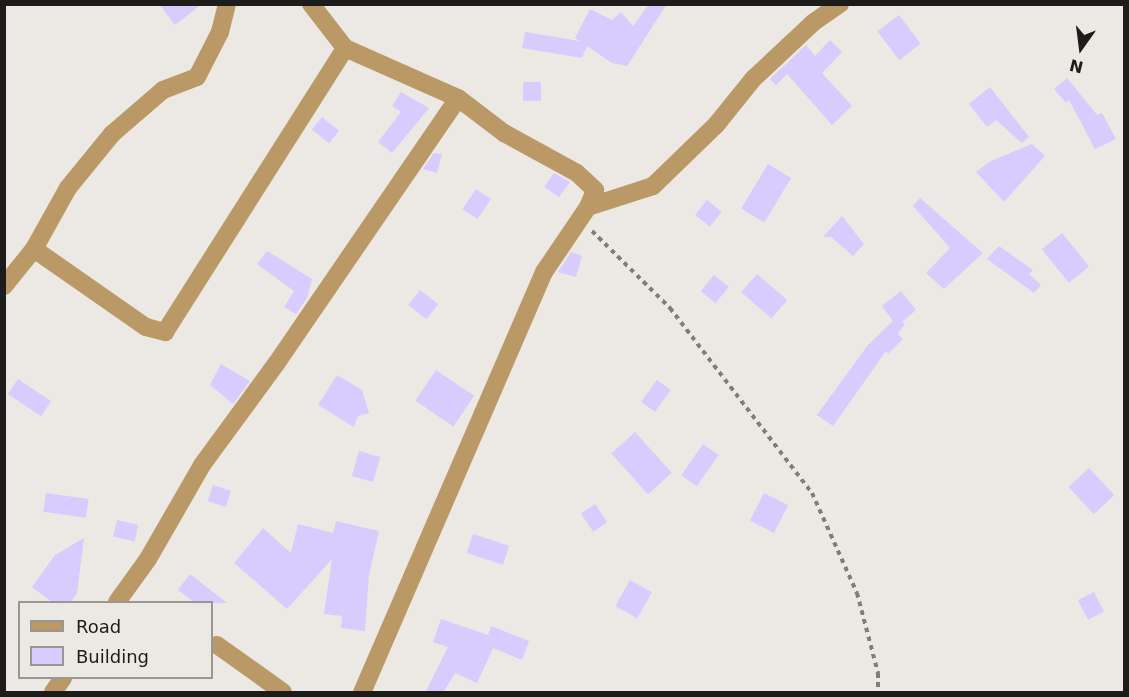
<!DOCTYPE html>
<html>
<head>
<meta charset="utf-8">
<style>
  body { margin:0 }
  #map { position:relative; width:1129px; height:697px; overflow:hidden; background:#ece9e4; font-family:"DejaVu Sans",sans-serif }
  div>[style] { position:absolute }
  .building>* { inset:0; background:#d8cbfd; transform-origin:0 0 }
  .path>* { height:4px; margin-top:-2px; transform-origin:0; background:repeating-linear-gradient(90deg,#807e7a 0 4.5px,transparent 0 9px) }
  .minor>* { height:18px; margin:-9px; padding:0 9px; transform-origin:9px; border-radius:9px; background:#b96 }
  span { translate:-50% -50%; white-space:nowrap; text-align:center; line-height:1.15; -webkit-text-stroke:5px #ece9e4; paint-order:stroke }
  .frame { position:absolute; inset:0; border:6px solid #1d1c1a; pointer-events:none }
  .legend { position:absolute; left:18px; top:601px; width:195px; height:78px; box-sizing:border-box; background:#ece9e4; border:2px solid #999793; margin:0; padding:8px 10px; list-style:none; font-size:18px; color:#1d1c1a }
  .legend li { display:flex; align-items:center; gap:12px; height:30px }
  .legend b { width:30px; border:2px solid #999793 }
  .north { position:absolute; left:1051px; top:18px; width:60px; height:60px; -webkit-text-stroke:4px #ece9e4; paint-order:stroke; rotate:194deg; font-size:16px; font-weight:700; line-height:24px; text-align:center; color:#1d1c1a }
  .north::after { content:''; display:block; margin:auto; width:21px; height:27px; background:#1d1c1a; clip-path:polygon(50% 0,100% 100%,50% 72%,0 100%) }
</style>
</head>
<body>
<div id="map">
  <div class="building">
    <div style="clip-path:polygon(159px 4px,202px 4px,175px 25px)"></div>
    <div style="clip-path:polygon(649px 4px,667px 4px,627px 66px,612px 63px,587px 46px,582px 58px,522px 48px,525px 32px,580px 41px,575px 38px,590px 9px,612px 20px,621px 12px,633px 26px)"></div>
    <div style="left:899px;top:15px;width:36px;height:27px;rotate:53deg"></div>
    <div style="clip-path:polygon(830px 40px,842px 52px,822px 73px,852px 106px,832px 125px,787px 74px,776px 85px,770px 79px,806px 45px,815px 56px)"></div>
    <div style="clip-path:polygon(1067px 78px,1097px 115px,1102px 113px,1116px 139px,1095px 149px,1069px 100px,1066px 103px,1054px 89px)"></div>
    <div style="left:523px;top:82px;width:18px;height:19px"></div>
    <div style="clip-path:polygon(990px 87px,1029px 137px,1022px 143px,996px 120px,987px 127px,969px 104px)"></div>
    <div style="clip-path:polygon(401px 92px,429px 108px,392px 153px,378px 142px,401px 112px,392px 106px)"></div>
    <div style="left:322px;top:117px;width:22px;height:16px;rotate:39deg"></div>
    <div style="clip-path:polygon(1032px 144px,1045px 156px,1004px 202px,976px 172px,989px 162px)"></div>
    <div style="clip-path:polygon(434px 153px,442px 154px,437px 173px,423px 169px)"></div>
    <div style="left:768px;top:164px;width:27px;height:52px;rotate:31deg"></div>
    <div style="clip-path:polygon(554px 173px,570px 182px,559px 197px,544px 187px)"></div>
    <div style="left:476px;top:189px;width:18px;height:24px;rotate:34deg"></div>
    <div style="clip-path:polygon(920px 198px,983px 253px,944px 289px,926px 273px,950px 248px,913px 206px)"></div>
    <div style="left:707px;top:200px;width:19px;height:19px;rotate:39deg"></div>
    <div style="clip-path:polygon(842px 216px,864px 244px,853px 256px,831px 237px,823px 237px)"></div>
    <div style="left:1062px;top:233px;width:43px;height:26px;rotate:51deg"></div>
    <div style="clip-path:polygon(999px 246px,1033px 270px,1029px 274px,1041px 285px,1034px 293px,987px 259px)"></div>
    <div style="clip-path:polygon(267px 251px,312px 279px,307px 298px,296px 314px,284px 307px,294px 291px,257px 264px)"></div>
    <div style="clip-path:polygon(571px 252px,582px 256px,576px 277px,558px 272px)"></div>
    <div style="left:757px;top:274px;width:40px;height:24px;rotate:41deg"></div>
    <div style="left:714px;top:275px;width:19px;height:21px;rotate:39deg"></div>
    <div style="left:420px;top:290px;width:23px;height:19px;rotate:38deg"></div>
    <div style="clip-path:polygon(901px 291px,916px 310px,902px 322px,905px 324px,898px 334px,903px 339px,888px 354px,886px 351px,833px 426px,817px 415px,868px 345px,893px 321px,882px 306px)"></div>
    <div style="clip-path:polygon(221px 364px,250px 381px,233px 404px,210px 385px)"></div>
    <div style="left:436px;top:370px;width:46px;height:37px;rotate:34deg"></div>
    <div style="clip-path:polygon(337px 375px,362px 390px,369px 413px,358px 416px,354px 427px,318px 405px)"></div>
    <div style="left:18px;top:379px;width:40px;height:18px;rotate:34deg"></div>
    <div style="left:657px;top:380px;width:17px;height:27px;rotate:36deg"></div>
    <div style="left:635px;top:432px;width:55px;height:32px;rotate:48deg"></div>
    <div style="left:703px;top:444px;width:19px;height:38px;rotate:35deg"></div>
    <div style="left:359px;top:451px;width:22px;height:26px;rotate:16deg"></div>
    <div style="left:1089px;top:468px;width:37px;height:28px;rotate:47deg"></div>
    <div style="left:213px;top:485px;width:19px;height:17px;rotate:18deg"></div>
    <div style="left:46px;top:493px;width:43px;height:19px;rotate:8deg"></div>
    <div style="left:764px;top:493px;width:27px;height:31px;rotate:27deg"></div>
    <div style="left:595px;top:504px;width:22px;height:17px;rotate:56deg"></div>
    <div style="left:117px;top:520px;width:22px;height:17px;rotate:13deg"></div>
    <div style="clip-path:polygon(336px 521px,379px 531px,369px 575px,365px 631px,341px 628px,342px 616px,324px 614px,332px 559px,287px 609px,234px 563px,263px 528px,291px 553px,298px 524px,333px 533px)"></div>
    <div style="left:473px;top:534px;width:38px;height:20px;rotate:18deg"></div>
    <div style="clip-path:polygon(84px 538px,77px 593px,70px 603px,53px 603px,32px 587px,55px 555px)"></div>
    <div style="clip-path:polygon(190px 574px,227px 603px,195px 603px,178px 590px)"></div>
    <div style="left:630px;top:580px;width:25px;height:30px;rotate:29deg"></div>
    <div style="left:1094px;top:592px;width:22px;height:18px;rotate:63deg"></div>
    <div style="clip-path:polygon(441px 619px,488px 635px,491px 626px,529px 641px,522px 660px,493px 648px,477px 683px,455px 673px,443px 693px,425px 693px,448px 647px,433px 642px)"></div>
  </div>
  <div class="path">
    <div style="left:592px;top:231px;width:110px;rotate:44.6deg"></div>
    <div style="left:670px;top:308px;width:233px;rotate:52.5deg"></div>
    <div style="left:812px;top:493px;width:110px;rotate:65.8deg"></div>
    <div style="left:857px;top:593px;width:83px;rotate:75.3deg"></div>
    <div style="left:878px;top:673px;width:19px;rotate:90deg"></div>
  </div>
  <div class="minor">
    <div style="left:311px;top:4px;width:56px;rotate:52.3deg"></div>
    <div style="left:345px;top:48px;width:124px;rotate:23.9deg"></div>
    <div style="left:458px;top:98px;width:58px;rotate:37.3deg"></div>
    <div style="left:504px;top:133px;width:83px;rotate:28.7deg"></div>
    <div style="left:577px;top:173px;width:25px;rotate:43deg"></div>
    <div style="left:595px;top:190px;width:18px;rotate:112deg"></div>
    <div style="left:588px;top:207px;width:78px;rotate:124.1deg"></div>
    <div style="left:544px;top:272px;width:458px;rotate:113.4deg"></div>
    <div style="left:588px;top:207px;width:68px;rotate:-17.9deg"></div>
    <div style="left:653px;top:186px;width:88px;rotate:-44.1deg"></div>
    <div style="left:716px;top:125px;width:59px;rotate:-51.2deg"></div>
    <div style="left:753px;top:79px;width:83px;rotate:-43.1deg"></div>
    <div style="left:814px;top:22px;width:32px;rotate:-35deg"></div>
    <div style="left:34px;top:249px;width:136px;rotate:34.9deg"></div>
    <div style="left:146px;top:327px;width:20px;rotate:15deg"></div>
    <div style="left:165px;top:332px;width:336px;rotate:-57.6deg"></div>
    <div style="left:4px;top:286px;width:48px;rotate:-51deg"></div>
    <div style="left:34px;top:249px;width:70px;rotate:-60.9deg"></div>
    <div style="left:68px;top:188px;width:70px;rotate:-50.8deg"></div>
    <div style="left:112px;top:134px;width:67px;rotate:-40.8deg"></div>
    <div style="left:163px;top:90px;width:36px;rotate:-21deg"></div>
    <div style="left:197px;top:77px;width:51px;rotate:-62.9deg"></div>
    <div style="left:220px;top:32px;width:29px;rotate:-76deg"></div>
    <div style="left:117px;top:602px;width:53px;rotate:-54.2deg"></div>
    <div style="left:148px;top:559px;width:108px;rotate:-60.1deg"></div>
    <div style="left:202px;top:465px;width:125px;rotate:-53.8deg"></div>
    <div style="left:276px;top:364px;width:322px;rotate:-55.6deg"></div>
    <div style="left:217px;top:645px;width:81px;rotate:35.5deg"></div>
    <div style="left:53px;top:692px;width:17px;rotate:-54deg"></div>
  </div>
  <div class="frame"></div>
  <ul class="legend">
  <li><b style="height:8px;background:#b96"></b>Road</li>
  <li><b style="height:16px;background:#d8cbfd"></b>Building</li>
  </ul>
  <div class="north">N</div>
</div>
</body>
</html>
